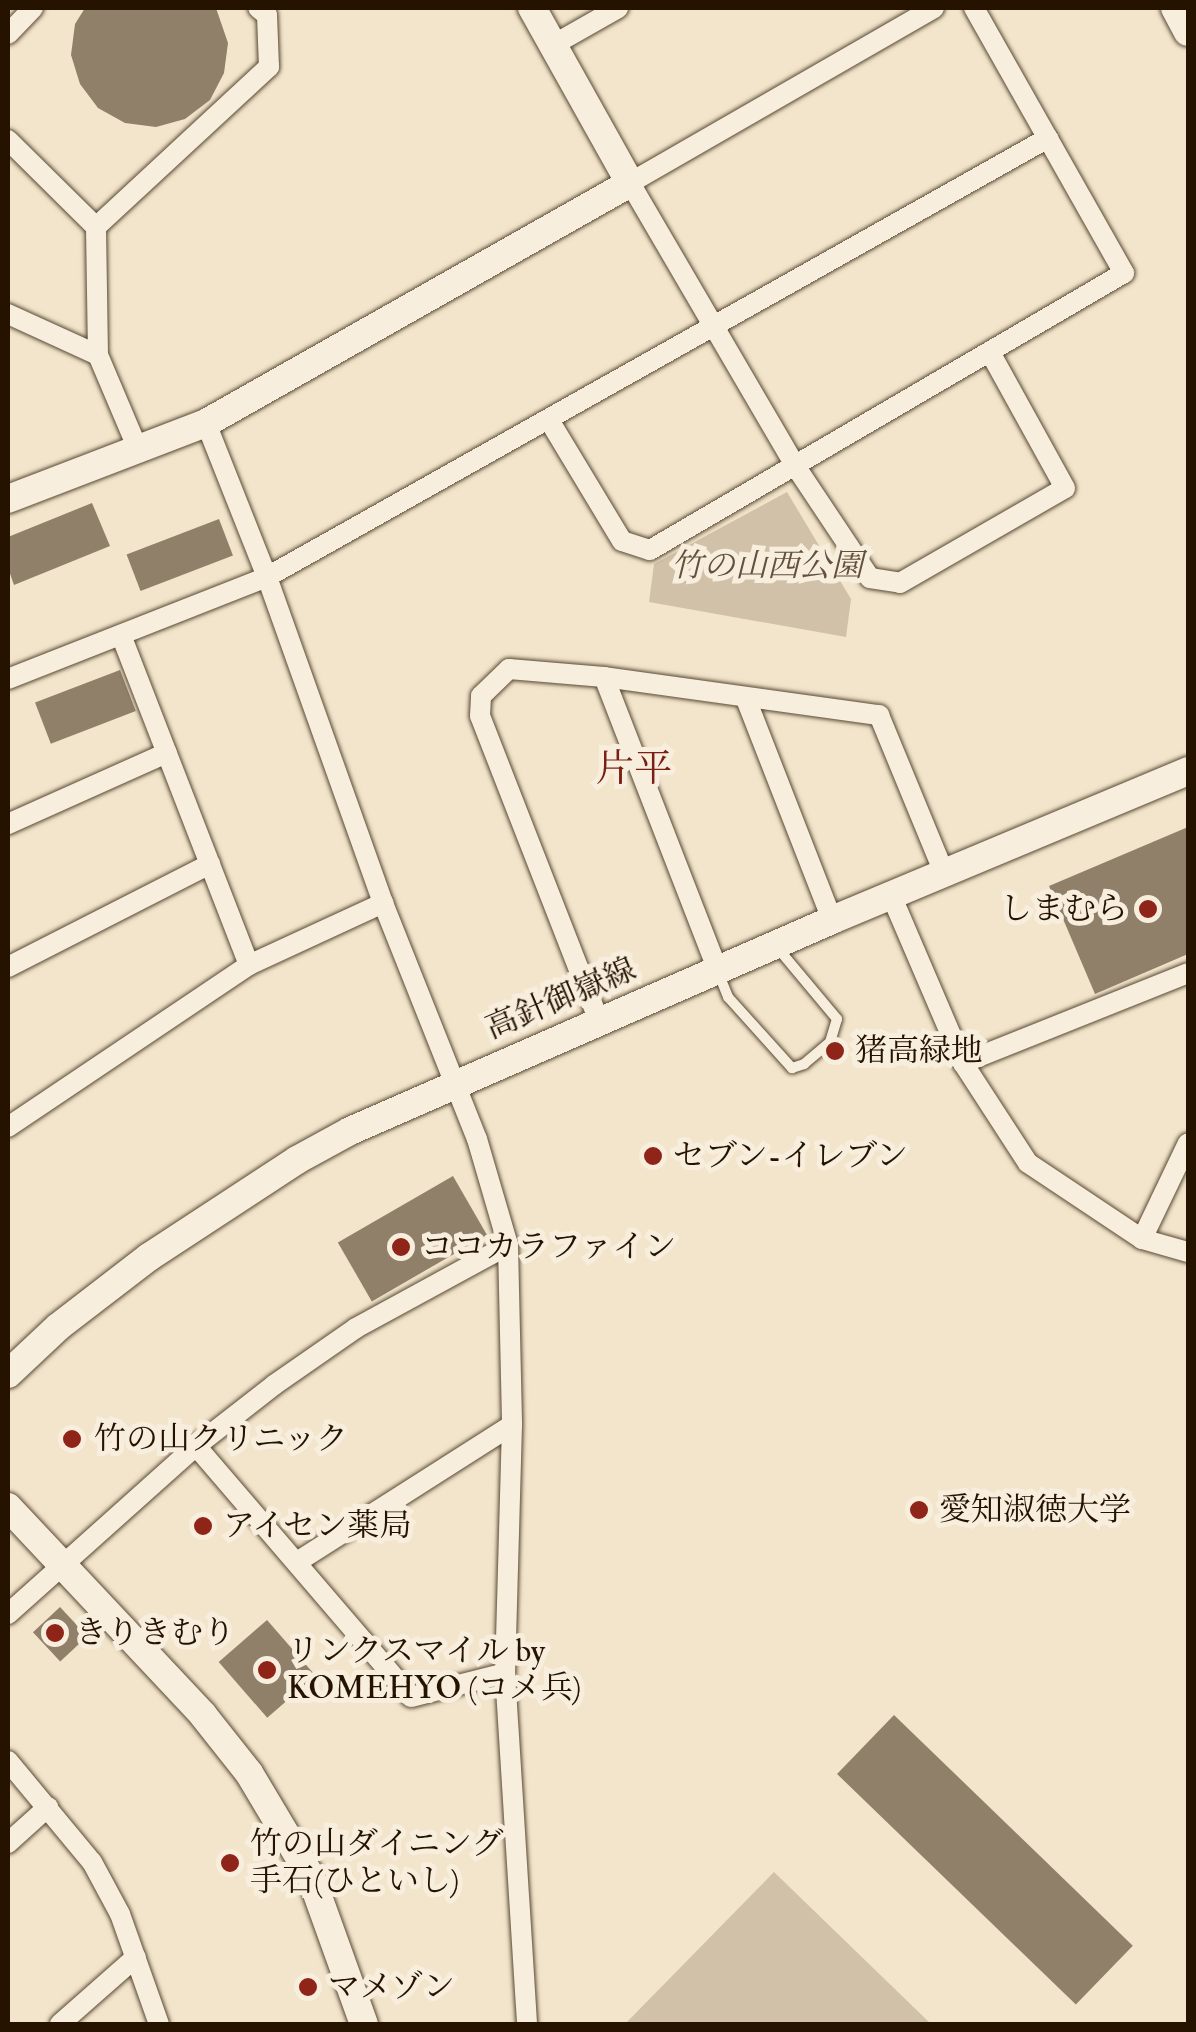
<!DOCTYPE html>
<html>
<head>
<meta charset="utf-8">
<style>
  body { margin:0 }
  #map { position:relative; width:1196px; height:2032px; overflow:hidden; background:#f3e5cb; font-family:"IM FELL Double Pica","Noto Serif JP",serif }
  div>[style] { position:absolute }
  .green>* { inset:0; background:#d0c1a8 }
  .building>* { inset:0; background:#90806a; transform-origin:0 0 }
  .roads { filter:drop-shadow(0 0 2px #584833) drop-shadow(0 0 2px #584833) }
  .lane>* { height:10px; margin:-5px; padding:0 5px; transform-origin:5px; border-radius:5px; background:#f7eedd }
  .street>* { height:20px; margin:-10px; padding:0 10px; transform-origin:10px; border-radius:10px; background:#f7eedd }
  .secondary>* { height:28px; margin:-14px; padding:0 14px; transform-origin:14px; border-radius:14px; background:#f7eedd }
  .dots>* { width:28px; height:28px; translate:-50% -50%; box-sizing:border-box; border:5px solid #f7eedd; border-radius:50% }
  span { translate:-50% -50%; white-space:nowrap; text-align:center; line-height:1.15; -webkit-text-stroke:10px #f7eedd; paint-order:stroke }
  .park-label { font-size:32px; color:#61503b; font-style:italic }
  .poi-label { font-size:32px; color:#251300 }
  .right { translate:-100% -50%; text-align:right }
  .left { translate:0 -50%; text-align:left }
  .street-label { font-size:32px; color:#251300 }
  .quarter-label { font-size:38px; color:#7a1f14 }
  .frame { position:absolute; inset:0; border:10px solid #251300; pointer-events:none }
</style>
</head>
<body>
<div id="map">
  <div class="green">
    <div style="clip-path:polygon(787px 492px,851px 599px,846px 637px,649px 602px,654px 564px)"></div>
    <div style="clip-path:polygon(774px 1872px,931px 2024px,625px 2024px)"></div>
  </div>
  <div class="building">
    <div style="clip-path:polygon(85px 8px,216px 8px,228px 43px,224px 73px,210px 100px,185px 119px,156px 127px,125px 123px,98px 108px,80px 84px,71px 55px,75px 24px)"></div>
    <div style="clip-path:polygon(92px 503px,110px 546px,14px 585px,8px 568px,8px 537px)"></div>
    <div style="left:219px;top:519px;width:39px;height:99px;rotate:69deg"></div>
    <div style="left:120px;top:670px;width:44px;height:91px;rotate:69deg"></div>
    <div style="clip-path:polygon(1188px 827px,1188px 954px,1095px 994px,1049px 886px)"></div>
    <div style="left:453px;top:1176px;width:68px;height:133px;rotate:60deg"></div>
    <div style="left:60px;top:1607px;width:40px;height:37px;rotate:47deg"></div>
    <div style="left:267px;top:1620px;width:74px;height:64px;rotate:49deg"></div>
    <div style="left:894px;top:1715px;width:332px;height:82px;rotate:44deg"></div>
  </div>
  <div class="roads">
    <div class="lane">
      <div style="left:718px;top:972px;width:27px;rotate:68deg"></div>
      <div style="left:728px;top:997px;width:96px;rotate:48deg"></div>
      <div style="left:792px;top:1068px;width:13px;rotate:-18deg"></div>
      <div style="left:804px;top:1064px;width:34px;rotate:-40deg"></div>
      <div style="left:830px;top:1042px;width:24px;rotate:-73deg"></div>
      <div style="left:837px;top:1019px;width:95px;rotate:-129.9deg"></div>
    </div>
    <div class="street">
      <div style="left:934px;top:8px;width:351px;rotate:150.1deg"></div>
      <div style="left:630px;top:183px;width:325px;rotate:59.7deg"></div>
      <div style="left:794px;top:464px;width:137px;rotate:56.3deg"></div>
      <div style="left:870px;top:578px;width:30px;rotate:9deg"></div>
      <div style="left:900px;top:583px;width:190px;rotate:-29.9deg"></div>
      <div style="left:1065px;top:488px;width:155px;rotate:-118.9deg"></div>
      <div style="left:8px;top:34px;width:36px;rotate:-46deg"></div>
      <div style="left:553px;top:45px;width:75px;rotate:-29.6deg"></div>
      <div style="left:8px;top:140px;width:124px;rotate:44.7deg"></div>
      <div style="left:8px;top:314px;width:99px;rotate:24.5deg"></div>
      <div style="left:98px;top:355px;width:100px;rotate:67deg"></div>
      <div style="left:98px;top:355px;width:128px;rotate:-90.9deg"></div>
      <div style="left:96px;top:227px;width:236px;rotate:-42.8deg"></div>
      <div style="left:269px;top:67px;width:52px;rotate:-92.2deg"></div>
      <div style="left:267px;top:15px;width:11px;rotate:-142deg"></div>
      <div style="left:549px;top:420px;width:141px;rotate:58.9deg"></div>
      <div style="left:622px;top:541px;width:29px;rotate:18deg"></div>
      <div style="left:650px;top:550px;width:549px;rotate:-30.3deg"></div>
      <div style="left:1124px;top:273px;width:305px;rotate:-119.5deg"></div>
      <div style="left:206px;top:423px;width:166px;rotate:68.4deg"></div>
      <div style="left:267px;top:577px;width:346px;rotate:70.4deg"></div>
      <div style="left:383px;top:903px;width:254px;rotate:68.3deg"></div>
      <div style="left:477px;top:1139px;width:110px;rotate:73.7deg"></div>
      <div style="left:508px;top:1245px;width:180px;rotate:88.7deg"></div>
      <div style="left:512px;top:1425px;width:248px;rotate:91.6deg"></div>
      <div style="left:505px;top:1673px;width:352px;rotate:86.4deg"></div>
      <div style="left:121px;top:635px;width:354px;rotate:68.8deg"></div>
      <div style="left:604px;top:677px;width:315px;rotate:68.8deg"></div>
      <div style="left:8px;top:679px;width:278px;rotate:-21.5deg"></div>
      <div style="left:267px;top:577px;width:896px;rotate:-29.34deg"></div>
      <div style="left:746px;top:699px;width:237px;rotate:68.7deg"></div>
      <div style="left:8px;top:824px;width:174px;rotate:-24.1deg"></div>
      <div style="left:891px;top:895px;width:183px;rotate:66.8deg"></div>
      <div style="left:963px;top:1063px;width:119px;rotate:57deg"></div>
      <div style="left:1028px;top:1163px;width:137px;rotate:33.7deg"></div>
      <div style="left:1142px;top:1239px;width:48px;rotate:15.8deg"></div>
      <div style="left:8px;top:967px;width:227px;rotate:-27deg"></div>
      <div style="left:599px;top:1021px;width:327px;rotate:-111.3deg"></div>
      <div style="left:480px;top:716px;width:20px;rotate:-87deg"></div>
      <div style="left:481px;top:696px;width:39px;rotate:-44deg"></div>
      <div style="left:509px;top:669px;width:95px;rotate:4.8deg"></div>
      <div style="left:604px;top:677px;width:278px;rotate:7.9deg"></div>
      <div style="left:879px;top:715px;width:171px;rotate:67.6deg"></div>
      <div style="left:963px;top:1063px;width:242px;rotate:-21.8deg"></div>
      <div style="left:8px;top:1127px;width:290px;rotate:-33.9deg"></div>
      <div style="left:249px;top:965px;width:148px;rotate:-24.8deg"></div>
      <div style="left:1142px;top:1239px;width:106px;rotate:-64.4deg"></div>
      <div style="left:196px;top:1446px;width:330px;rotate:49.4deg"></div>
      <div style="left:411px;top:1697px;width:97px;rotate:-14.3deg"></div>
      <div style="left:297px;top:1562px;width:255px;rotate:-32.5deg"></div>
      <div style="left:8px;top:1614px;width:252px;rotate:-41.8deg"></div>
      <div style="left:196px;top:1446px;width:99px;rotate:-38deg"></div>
      <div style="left:274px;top:1385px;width:100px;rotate:-34.8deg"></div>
      <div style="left:356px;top:1328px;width:173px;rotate:-28.6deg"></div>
      <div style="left:8px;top:1761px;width:131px;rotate:50.3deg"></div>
      <div style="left:92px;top:1862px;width:59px;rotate:61.7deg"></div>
      <div style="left:120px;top:1914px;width:117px;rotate:70.5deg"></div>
      <div style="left:8px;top:1843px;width:54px;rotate:-42deg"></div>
      <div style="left:60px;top:2024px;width:101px;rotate:-41.4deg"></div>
    </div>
    <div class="secondary">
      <div style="left:1175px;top:8px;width:27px;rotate:62deg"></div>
      <div style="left:8px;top:499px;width:212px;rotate:-21deg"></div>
      <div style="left:206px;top:423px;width:487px;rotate:-29.5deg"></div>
      <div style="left:630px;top:183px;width:201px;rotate:-119.2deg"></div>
      <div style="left:8px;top:1374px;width:69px;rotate:-43.2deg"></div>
      <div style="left:58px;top:1327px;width:115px;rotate:-37.6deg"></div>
      <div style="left:149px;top:1257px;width:177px;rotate:-33.2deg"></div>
      <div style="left:297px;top:1160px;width:60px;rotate:-28.7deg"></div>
      <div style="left:350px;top:1131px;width:526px;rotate:-23.64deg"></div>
      <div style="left:832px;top:920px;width:386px;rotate:-22.7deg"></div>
      <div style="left:8px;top:1507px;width:285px;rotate:46.8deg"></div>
      <div style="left:203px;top:1715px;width:74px;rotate:51.6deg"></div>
      <div style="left:249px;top:1773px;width:121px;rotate:59.2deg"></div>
      <div style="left:311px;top:1877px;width:156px;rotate:70.2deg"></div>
    </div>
  </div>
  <div class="dots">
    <div style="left:1148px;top:909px;background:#8f2418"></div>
    <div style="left:835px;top:1051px;background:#8f2418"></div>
    <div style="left:653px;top:1156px;background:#8f2418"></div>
    <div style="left:401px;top:1247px;background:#8f2418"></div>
    <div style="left:72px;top:1439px;background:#8f2418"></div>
    <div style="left:919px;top:1510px;background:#8f2418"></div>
    <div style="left:203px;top:1526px;background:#8f2418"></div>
    <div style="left:55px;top:1633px;background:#8f2418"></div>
    <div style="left:267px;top:1670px;background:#8f2418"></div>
    <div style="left:230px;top:1863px;background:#8f2418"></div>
    <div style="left:308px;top:1987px;background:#8f2418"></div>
  </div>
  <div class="park-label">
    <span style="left:767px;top:566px">竹の山西公園</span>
  </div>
  <div class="poi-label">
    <span class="right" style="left:1128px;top:909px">しまむら</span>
    <span class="left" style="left:855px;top:1051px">猪高緑地</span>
    <span class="left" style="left:673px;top:1156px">セブン-イレブン</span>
    <span class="left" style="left:421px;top:1247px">ココカラファイン</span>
    <span class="left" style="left:94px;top:1439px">竹の山クリニック</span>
    <span class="left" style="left:939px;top:1510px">愛知淑徳大学</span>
    <span class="left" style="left:223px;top:1526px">アイセン薬局</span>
    <span class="left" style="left:75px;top:1633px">きりきむり</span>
    <span class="left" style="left:287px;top:1670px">リンクスマイル by<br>KOMEHYO (コメ兵)</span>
    <span class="left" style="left:250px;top:1863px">竹の山ダイニング<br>手石(ひといし)</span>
    <span class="left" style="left:328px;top:1987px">マメゾン</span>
  </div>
  <div class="street-label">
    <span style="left:561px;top:999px;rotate:-23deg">高針御嶽線</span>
  </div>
  <div class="quarter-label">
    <span style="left:634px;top:770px">片平</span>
  </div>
  <div class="frame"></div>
</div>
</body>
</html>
